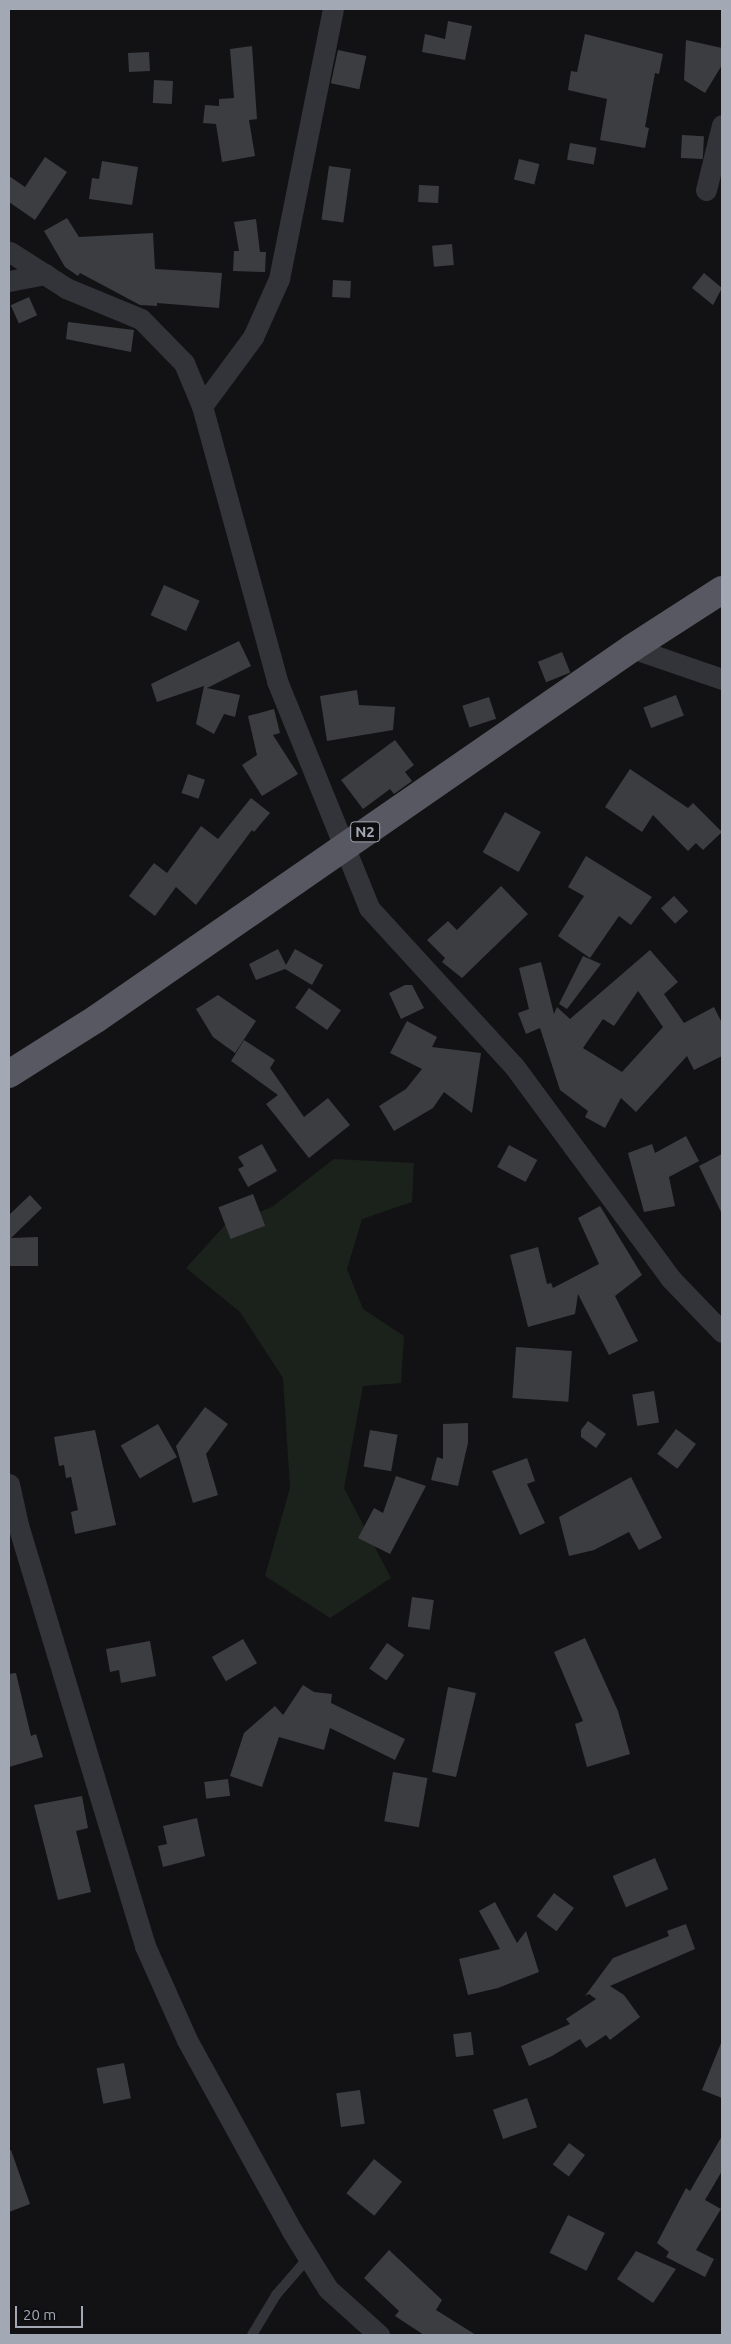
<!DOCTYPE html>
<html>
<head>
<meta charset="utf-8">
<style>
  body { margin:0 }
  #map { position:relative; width:731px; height:2344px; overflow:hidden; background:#121214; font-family:Ubuntu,sans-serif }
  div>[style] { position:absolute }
  .green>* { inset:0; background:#1a221b }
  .building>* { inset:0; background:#3c3d41; transform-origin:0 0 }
  .service>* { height:10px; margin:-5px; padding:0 5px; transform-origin:5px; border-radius:5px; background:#333439 }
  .minor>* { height:21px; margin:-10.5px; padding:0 10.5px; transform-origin:10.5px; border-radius:10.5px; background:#333439 }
  .trunk>* { height:28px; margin:-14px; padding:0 14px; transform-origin:14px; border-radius:14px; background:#575861 }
  span { translate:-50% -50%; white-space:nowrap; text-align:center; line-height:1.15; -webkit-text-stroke:4px #0d0d0f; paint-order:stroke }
  .shield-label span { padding:1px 4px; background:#0d0d0f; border:1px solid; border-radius:4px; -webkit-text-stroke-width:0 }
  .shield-label { font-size:15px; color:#a3a8b5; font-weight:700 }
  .frame { position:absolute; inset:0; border:10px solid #a3a8b5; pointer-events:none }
  .scale { position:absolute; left:15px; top:2306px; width:68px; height:22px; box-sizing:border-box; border:2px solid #a3a8b5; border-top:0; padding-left:6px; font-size:15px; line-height:18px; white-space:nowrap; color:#a3a8b5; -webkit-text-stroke:4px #0d0d0f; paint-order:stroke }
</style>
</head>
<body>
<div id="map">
  <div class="green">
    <div style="clip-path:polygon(334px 1159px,414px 1163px,412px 1202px,362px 1219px,347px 1269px,363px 1309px,404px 1336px,401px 1383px,363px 1386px,344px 1488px,391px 1578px,330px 1618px,265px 1576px,290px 1488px,283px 1378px,240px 1312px,186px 1268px,225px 1225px,272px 1207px)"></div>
  </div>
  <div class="building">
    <div style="clip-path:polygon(448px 21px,472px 26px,465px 60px,422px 52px,425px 34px,445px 39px)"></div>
    <div style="clip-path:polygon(585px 34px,663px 54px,659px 74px,655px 73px,645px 127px,649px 128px,645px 148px,600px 140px,607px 99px,568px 90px,571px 71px,577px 72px)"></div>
    <div style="clip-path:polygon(686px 40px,722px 48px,722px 65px,705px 93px,684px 80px)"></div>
    <div style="clip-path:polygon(252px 46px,257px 119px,249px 120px,255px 156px,222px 162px,216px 124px,203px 123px,205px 105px,219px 106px,219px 99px,234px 98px,230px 49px)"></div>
    <div style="left:338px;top:50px;width:29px;height:34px;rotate:12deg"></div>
    <div style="left:149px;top:52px;width:19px;height:21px;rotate:87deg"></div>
    <div style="left:154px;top:80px;width:19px;height:23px;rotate:3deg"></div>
    <div style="left:682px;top:135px;width:22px;height:23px;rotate:3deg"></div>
    <div style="left:570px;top:143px;width:27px;height:17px;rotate:10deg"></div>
    <div style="clip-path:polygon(45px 157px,67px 172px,35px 220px,9px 202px,9px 176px,25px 187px)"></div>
    <div style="left:519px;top:159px;width:21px;height:21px;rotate:14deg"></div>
    <div style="clip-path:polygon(102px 161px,138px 167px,132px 205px,89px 199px,92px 178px,99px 179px)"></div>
    <div style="left:329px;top:166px;width:22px;height:54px;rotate:8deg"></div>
    <div style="left:419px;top:185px;width:20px;height:17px;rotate:3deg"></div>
    <div style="clip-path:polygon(67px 218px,79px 237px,153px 233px,155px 269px,222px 273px,219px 308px,157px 303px,157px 306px,140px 305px,80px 273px,78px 276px,65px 267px,44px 231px)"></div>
    <div style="clip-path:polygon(256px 219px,260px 252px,266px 252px,265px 272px,233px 271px,234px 251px,239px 251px,234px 222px)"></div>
    <div style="left:452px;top:244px;width:21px;height:20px;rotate:85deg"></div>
    <div style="clip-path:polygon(704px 273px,722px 288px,713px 305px,692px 288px)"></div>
    <div style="left:333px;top:280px;width:18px;height:17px;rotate:3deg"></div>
    <div style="left:29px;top:297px;width:20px;height:20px;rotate:66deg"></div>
    <div style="clip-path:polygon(68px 322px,134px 330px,131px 352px,66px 339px)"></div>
    <div style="left:164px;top:585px;width:39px;height:33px;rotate:24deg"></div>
    <div style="clip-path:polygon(239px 641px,251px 666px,207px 688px,240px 695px,235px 717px,224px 714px,214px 734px,196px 724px,204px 686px,157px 702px,151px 684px)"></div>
    <div style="left:562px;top:652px;width:22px;height:26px;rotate:68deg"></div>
    <div style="clip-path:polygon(357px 690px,359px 705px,395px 707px,393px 730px,327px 741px,320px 696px)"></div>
    <div style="left:676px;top:695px;width:22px;height:35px;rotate:69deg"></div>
    <div style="left:489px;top:697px;width:23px;height:28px;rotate:72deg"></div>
    <div style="clip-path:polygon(274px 709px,280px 733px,273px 735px,298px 774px,262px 796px,242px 765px,257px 755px,248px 716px)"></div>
    <div style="clip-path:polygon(395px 740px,414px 765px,405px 772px,412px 781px,394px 794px,390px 789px,363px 809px,341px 780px)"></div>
    <div style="clip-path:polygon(630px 769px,688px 808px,693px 803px,722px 832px,703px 850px,696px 843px,688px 851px,653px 815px,642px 832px,605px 807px)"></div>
    <div style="left:188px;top:774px;width:18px;height:20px;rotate:19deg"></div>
    <div style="clip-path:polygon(251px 798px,270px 813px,254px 832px,252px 830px,196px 905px,176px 887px,155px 916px,129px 896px,154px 863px,167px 873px,201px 826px,218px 839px)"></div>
    <div style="left:505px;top:812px;width:41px;height:46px;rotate:29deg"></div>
    <div style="clip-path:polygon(586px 856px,652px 897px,631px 925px,619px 916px,590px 958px,558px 936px,584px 896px,568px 887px)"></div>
    <div style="clip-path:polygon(501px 886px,528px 914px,462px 978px,442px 962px,445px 958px,427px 940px,448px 921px,457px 930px)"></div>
    <div style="left:674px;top:896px;width:21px;height:18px;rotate:47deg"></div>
    <div style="clip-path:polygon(278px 949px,286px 965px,295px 949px,323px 965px,312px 985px,285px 969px,256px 980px,249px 964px)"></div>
    <div style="clip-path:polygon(evenodd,650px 950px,678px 982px,664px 994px,684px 1023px,714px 1007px,722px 1023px,722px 1056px,694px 1070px,687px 1056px,636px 1112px,621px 1098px,605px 1128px,585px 1117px,588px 1111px,560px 1090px,540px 1028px,526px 1034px,518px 1013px,529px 1009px,519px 968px,541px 962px,554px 1014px,557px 1007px,570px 1019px,650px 950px,638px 991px,663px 1027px,622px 1072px,583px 1048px,603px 1019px,614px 1026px,638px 991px)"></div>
    <div style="clip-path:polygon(583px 956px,601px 964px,567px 1009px,559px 1004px)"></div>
    <div style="clip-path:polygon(405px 985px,412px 985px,424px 1008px,401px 1019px,389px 993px)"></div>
    <div style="left:309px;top:988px;width:39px;height:24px;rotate:35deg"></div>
    <div style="clip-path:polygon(218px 995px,256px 1021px,235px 1053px,213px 1037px,196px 1009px)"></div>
    <div style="clip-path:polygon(407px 1021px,437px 1037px,432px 1047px,481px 1053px,472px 1113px,444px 1092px,433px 1108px,394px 1131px,379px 1106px,406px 1089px,422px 1069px,390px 1053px)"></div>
    <div style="clip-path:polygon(244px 1040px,275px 1060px,270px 1068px,304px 1117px,328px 1098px,350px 1125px,309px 1158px,266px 1104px,278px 1095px,231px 1061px)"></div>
    <div style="clip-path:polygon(686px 1136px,699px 1161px,669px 1177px,675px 1206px,644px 1212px,628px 1153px,652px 1144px,655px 1153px)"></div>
    <div style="clip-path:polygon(262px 1144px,277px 1171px,248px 1187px,238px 1169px,244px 1166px,238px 1157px)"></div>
    <div style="left:509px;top:1145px;width:32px;height:25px;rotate:28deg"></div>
    <div style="clip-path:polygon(722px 1154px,722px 1214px,699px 1166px)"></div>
    <div style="left:253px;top:1194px;width:34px;height:37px;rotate:69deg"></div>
    <div style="clip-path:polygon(30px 1195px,42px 1208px,11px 1238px,38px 1237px,38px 1266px,9px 1266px,9px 1215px)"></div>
    <div style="clip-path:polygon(600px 1206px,642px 1275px,615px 1296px,638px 1341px,609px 1355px,578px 1294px,575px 1314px,528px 1327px,510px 1255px,538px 1247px,547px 1284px,551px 1283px,553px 1288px,599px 1264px,578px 1218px)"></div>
    <div style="left:516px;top:1347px;width:56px;height:51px;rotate:4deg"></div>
    <div style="left:654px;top:1391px;width:32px;height:22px;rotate:81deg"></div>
    <div style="clip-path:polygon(205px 1407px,228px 1424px,206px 1454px,218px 1495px,193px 1503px,176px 1446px)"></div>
    <div style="clip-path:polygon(588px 1421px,606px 1434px,596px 1448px,581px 1437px,581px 1430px)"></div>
    <div style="clip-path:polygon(468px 1423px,468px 1443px,458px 1486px,431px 1480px,437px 1457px,443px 1459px,443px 1424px)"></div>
    <div style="left:158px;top:1424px;width:38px;height:43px;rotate:60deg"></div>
    <div style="left:676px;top:1429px;width:25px;height:31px;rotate:37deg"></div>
    <div style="clip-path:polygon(95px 1430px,116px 1525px,75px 1534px,71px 1512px,78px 1510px,71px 1477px,66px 1478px,64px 1465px,59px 1466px,54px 1437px)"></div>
    <div style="left:370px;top:1430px;width:28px;height:37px;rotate:10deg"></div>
    <div style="clip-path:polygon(527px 1458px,535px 1481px,527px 1484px,545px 1523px,520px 1535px,492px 1471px)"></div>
    <div style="clip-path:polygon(396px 1476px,426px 1486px,390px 1554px,358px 1538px,374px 1508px,383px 1513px)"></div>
    <div style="clip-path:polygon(631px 1477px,662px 1538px,639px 1550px,629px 1532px,594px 1550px,569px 1556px,559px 1517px)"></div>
    <div style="left:412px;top:1597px;width:22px;height:30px;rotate:8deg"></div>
    <div style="clip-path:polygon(585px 1638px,618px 1711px,630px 1754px,587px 1767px,575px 1724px,583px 1721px,554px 1652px)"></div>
    <div style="left:243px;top:1639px;width:28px;height:36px;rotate:60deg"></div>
    <div style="clip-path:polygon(150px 1641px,156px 1676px,121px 1683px,119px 1670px,110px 1672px,106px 1649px)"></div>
    <div style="left:387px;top:1643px;width:21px;height:31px;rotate:35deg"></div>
    <div style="clip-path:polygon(16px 1673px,31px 1736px,36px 1734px,43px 1757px,9px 1767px,9px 1674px)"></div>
    <div style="clip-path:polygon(303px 1685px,314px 1692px,332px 1694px,331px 1703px,405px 1739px,395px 1760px,330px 1728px,324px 1750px,279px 1737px,262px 1787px,230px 1776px,244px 1733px,275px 1706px,283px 1715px)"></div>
    <div style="clip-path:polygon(448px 1687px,476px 1693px,456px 1777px,432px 1772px)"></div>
    <div style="left:393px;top:1772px;width:35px;height:50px;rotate:10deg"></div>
    <div style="left:228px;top:1779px;width:17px;height:24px;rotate:83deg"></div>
    <div style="clip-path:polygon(82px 1796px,88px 1828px,76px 1831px,91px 1892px,58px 1900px,34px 1805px)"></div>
    <div style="clip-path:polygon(197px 1818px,205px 1856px,163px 1867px,158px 1846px,167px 1844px,163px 1826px)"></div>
    <div style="left:655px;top:1858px;width:34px;height:46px;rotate:67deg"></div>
    <div style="left:554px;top:1893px;width:25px;height:29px;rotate:37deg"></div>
    <div style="clip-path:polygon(495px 1902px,517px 1943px,526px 1931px,539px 1972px,498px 1988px,468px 1995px,459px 1959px,500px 1949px,479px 1911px)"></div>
    <div style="clip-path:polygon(686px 1924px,695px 1949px,610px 1986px,624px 1995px,640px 2017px,610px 2040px,606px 2035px,586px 2048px,580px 2039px,552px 2056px,529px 2066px,521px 2046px,570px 2024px,566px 2019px,596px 1999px,589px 1994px,585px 1996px,613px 1958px,669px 1936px,667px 1931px)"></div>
    <div style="left:471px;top:2032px;width:23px;height:18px;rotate:83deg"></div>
    <div style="clip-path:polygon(721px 2043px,722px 2043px,722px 2098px,702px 2090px)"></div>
    <div style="left:124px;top:2063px;width:36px;height:28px;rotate:79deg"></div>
    <div style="left:360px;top:2090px;width:34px;height:24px;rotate:82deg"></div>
    <div style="left:527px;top:2098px;width:31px;height:36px;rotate:71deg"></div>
    <div style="clip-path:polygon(722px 2136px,722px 2171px,705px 2200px,721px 2209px,696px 2250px,714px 2259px,705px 2277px,666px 2257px,669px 2252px,657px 2243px,686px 2188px,690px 2191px)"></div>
    <div style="left:569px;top:2143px;width:20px;height:27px;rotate:37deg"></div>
    <div style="clip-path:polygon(11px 2150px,30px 2204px,9px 2212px,9px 2151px)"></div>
    <div style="left:374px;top:2159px;width:36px;height:44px;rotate:39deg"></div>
    <div style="left:568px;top:2215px;width:41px;height:42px;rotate:26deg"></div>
    <div style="clip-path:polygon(389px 2250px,442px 2300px,436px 2310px,476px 2335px,424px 2335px,395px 2316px,399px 2311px,364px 2278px)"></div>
    <div style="clip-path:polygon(636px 2251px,676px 2269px,653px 2303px,617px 2279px)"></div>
  </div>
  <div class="service">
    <div style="left:252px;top:2335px;width:47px;rotate:-59deg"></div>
    <div style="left:276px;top:2295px;width:49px;rotate:-49.1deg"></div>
  </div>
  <div class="minor">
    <div style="left:706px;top:190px;width:67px;rotate:-76.2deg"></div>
    <div style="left:10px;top:252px;width:67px;rotate:32.7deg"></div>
    <div style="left:66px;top:288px;width:81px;rotate:22.5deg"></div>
    <div style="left:141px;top:319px;width:62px;rotate:45.7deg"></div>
    <div style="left:184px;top:363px;width:47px;rotate:67.3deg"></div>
    <div style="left:202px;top:406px;width:285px;rotate:74.7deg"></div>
    <div style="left:277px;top:681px;width:245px;rotate:67.9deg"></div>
    <div style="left:369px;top:908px;width:214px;rotate:47.5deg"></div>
    <div style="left:514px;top:1066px;width:265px;rotate:53.6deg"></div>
    <div style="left:671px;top:1279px;width:74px;rotate:46.1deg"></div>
    <div style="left:9px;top:281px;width:37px;rotate:-11deg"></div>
    <div style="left:202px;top:406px;width:86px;rotate:-53.5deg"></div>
    <div style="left:253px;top:337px;width:64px;rotate:-65.9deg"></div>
    <div style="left:279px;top:279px;width:275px;rotate:-78.7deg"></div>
    <div style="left:632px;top:648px;width:95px;rotate:19deg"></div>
    <div style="left:9px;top:1484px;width:42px;rotate:77.6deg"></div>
    <div style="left:18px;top:1525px;width:440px;rotate:73.2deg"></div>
    <div style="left:145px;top:1946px;width:103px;rotate:65.9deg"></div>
    <div style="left:187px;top:2040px;width:218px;rotate:61.2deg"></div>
    <div style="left:292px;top:2231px;width:68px;rotate:58.2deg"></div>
    <div style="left:328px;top:2289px;width:69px;rotate:42deg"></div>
  </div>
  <div class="trunk">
    <div style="left:9px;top:1074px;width:103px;rotate:-32.3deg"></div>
    <div style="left:96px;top:1019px;width:652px;rotate:-34.69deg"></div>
    <div style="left:632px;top:648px;width:107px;rotate:-32.8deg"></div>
  </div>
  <div class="shield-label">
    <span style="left:365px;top:832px">N2</span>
  </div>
  <div class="frame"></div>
  <div class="scale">20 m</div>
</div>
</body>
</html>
